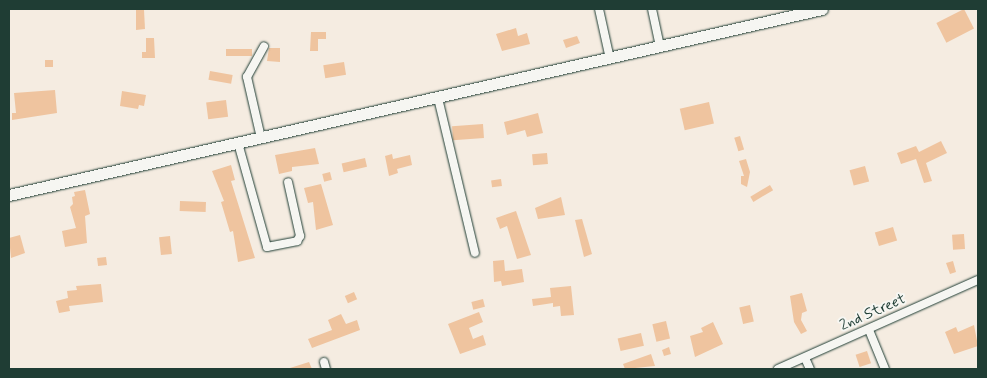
<!DOCTYPE html>
<html>
<head>
<meta charset="utf-8">
<style>
  body { margin:0 }
  #map { position:relative; width:987px; height:378px; overflow:hidden; background:#f5ece1; font-family:Mynerve,sans-serif }
  div>[style] { position:absolute }
  .building>* { inset:0; background:#efc49f; transform-origin:0 0 }
  .roads { filter:drop-shadow(0 0 1px #1f3d34) drop-shadow(0 0 1px #1f3d34) }
  .street>* { height:8px; margin:-4px; padding:0 4px; transform-origin:4px; border-radius:4px; background:#f6f6f2 }
  .secondary>* { height:11px; margin:-5.5px; padding:0 5.5px; transform-origin:5.5px; border-radius:5.5px; background:#f6f6f2 }
  span { translate:-50% -50%; white-space:nowrap; text-align:center; line-height:1.15; -webkit-text-stroke:4px #f6f6f2; paint-order:stroke }
  .street-label { font-size:15px; color:#1f3d34 }
  .frame { position:absolute; inset:0; border:10px solid #1f3d34; pointer-events:none }
</style>
</head>
<body>
<div id="map">
  <div class="building">
    <div style="left:964px;top:9px;width:22px;height:31px;rotate:63deg"></div>
    <div style="clip-path:polygon(136px 10px,144px 10px,145px 29px,136px 30px)"></div>
    <div style="clip-path:polygon(516px 28px,518px 36px,527px 33px,530px 44px,502px 51px,496px 34px)"></div>
    <div style="clip-path:polygon(311px 32px,326px 32px,326px 39px,318px 39px,318px 51px,310px 51px)"></div>
    <div style="clip-path:polygon(577px 36px,580px 43px,566px 48px,563px 40px)"></div>
    <div style="clip-path:polygon(146px 38px,154px 38px,155px 58px,142px 58px,142px 52px,146px 52px)"></div>
    <div style="clip-path:polygon(269px 48px,280px 48px,280px 62px,267px 61px)"></div>
    <div style="left:226px;top:49px;width:26px;height:7px"></div>
    <div style="left:45px;top:60px;width:8px;height:7px"></div>
    <div style="left:344px;top:62px;width:13px;height:21px;rotate:81deg"></div>
    <div style="left:210px;top:71px;width:23px;height:9px;rotate:10deg"></div>
    <div style="clip-path:polygon(55px 90px,57px 113px,12px 120px,12px 113px,16px 113px,14px 93px)"></div>
    <div style="clip-path:polygon(122px 91px,146px 95px,144px 106px,139px 105px,138px 109px,120px 106px)"></div>
    <div style="left:226px;top:100px;width:17px;height:20px;rotate:83deg"></div>
    <div style="left:709px;top:102px;width:22px;height:30px;rotate:77deg"></div>
    <div style="clip-path:polygon(538px 113px,543px 133px,527px 137px,525px 130px,507px 135px,504px 122px)"></div>
    <div style="left:483px;top:124px;width:14px;height:31px;rotate:86deg"></div>
    <div style="left:740px;top:136px;width:14px;height:6px;rotate:73deg"></div>
    <div style="clip-path:polygon(941px 141px,947px 153px,926px 163px,932px 181px,924px 183px,916px 159px,901px 164px,897px 153px,916px 146px,919px 152px)"></div>
    <div style="clip-path:polygon(315px 148px,319px 164px,292px 167px,292px 171px,279px 174px,275px 155px)"></div>
    <div style="left:547px;top:153px;width:11px;height:15px;rotate:85deg"></div>
    <div style="clip-path:polygon(392px 154px,393px 159px,410px 155px,412px 165px,397px 169px,398px 173px,389px 176px,385px 156px)"></div>
    <div style="left:365px;top:158px;width:9px;height:24px;rotate:77deg"></div>
    <div style="clip-path:polygon(746px 159px,750px 172px,747px 187px,741px 184px,741px 176px,744px 176px,739px 161px)"></div>
    <div style="clip-path:polygon(231px 165px,235px 180px,231px 181px,255px 258px,238px 262px,233px 231px,230px 232px,221px 202px,224px 201px,212px 171px)"></div>
    <div style="left:865px;top:166px;width:16px;height:16px;rotate:75deg"></div>
    <div style="left:330px;top:172px;width:8px;height:8px;rotate:76deg"></div>
    <div style="left:501px;top:179px;width:7px;height:10px;rotate:82deg"></div>
    <div style="clip-path:polygon(321px 184px,333px 225px,316px 230px,313px 202px,308px 203px,304px 188px)"></div>
    <div style="left:770px;top:185px;width:6px;height:23px;rotate:59deg"></div>
    <div style="clip-path:polygon(85px 190px,90px 214px,85px 216px,87px 243px,65px 247px,62px 231px,76px 228px,70px 207px,73px 204px,72px 197px,75px 196px,74px 192px)"></div>
    <div style="clip-path:polygon(561px 197px,565px 215px,538px 219px,535px 208px)"></div>
    <div style="left:180px;top:201px;width:26px;height:10px;rotate:2deg"></div>
    <div style="clip-path:polygon(516px 211px,531px 255px,517px 259px,507px 226px,500px 229px,496px 218px)"></div>
    <div style="clip-path:polygon(582px 219px,592px 254px,584px 257px,575px 220px)"></div>
    <div style="left:893px;top:227px;width:14px;height:19px;rotate:73deg"></div>
    <div style="left:964px;top:234px;width:15px;height:12px;rotate:86deg"></div>
    <div style="clip-path:polygon(20px 235px,25px 253px,11px 258px,9px 238px)"></div>
    <div style="left:170px;top:236px;width:18px;height:11px;rotate:84deg"></div>
    <div style="left:106px;top:257px;width:8px;height:9px;rotate:83deg"></div>
    <div style="clip-path:polygon(504px 260px,505px 271px,522px 269px,524px 282px,502px 286px,501px 281px,494px 282px,493px 261px)"></div>
    <div style="clip-path:polygon(953px 261px,956px 272px,950px 274px,946px 263px)"></div>
    <div style="clip-path:polygon(101px 284px,103px 302px,69px 306px,70px 311px,59px 313px,56px 301px,68px 298px,67px 291px,77px 290px,76px 286px)"></div>
    <div style="clip-path:polygon(571px 286px,574px 315px,561px 316px,560px 306px,553px 307px,553px 303px,533px 306px,532px 299px,551px 297px,550px 288px)"></div>
    <div style="left:354px;top:292px;width:8px;height:10px;rotate:67deg"></div>
    <div style="clip-path:polygon(802px 293px,807px 311px,802px 313px,801px 320px,807px 331px,801px 334px,794px 322px,790px 296px)"></div>
    <div style="left:483px;top:299px;width:8px;height:12px;rotate:76deg"></div>
    <div style="left:750px;top:305px;width:17px;height:11px;rotate:77deg"></div>
    <div style="clip-path:polygon(479px 312px,483px 322px,469px 328px,473px 339px,483px 335px,486px 345px,460px 354px,448px 324px)"></div>
    <div style="clip-path:polygon(341px 314px,346px 324px,357px 320px,360px 330px,312px 348px,308px 339px,332px 330px,328px 320px)"></div>
    <div style="left:666px;top:321px;width:18px;height:14px;rotate:77deg"></div>
    <div style="clip-path:polygon(713px 322px,723px 344px,695px 357px,690px 336px,703px 332px,701px 328px)"></div>
    <div style="clip-path:polygon(974px 325px,978px 346px,954px 354px,945px 332px,956px 327px,958px 332px)"></div>
    <div style="left:641px;top:333px;width:13px;height:24px;rotate:77deg"></div>
    <div style="clip-path:polygon(669px 347px,671px 354px,664px 356px,662px 350px)"></div>
    <div style="left:867px;top:351px;width:13px;height:12px;rotate:72deg"></div>
    <div style="clip-path:polygon(651px 354px,655px 366px,625px 369px,623px 364px)"></div>
    <div style="clip-path:polygon(309px 362px,312px 369px,290px 369px,290px 368px)"></div>
  </div>
  <div class="roads">
    <div class="street">
      <div style="left:599px;top:9px;width:51px;rotate:77.6deg"></div>
      <div style="left:652px;top:9px;width:39px;rotate:78deg"></div>
      <div style="left:438px;top:98px;width:159px;rotate:76.6deg"></div>
      <div style="left:261px;top:138px;width:63px;rotate:-102.9deg"></div>
      <div style="left:247px;top:77px;width:35px;rotate:-61deg"></div>
      <div style="left:238px;top:143px;width:108px;rotate:74.4deg"></div>
      <div style="left:267px;top:247px;width:31px;rotate:-11deg"></div>
      <div style="left:297px;top:241px;width:6px;rotate:-59deg"></div>
      <div style="left:300px;top:236px;width:55px;rotate:-102.5deg"></div>
      <div style="left:869px;top:330px;width:42px;rotate:67.7deg"></div>
      <div style="left:805px;top:358px;width:12px;rotate:66deg"></div>
      <div style="left:324px;top:362px;width:7px;rotate:74deg"></div>
      <div style="left:778px;top:369px;width:219px;rotate:-24deg"></div>
    </div>
    <div class="secondary">
      <div style="left:9px;top:195px;width:834px;rotate:-12.89deg"></div>
    </div>
  </div>
  <div class="street-label">
    <span style="left:873px;top:313px;rotate:-24deg">2nd Street</span>
  </div>
  <div class="frame"></div>
</div>
</body>
</html>
